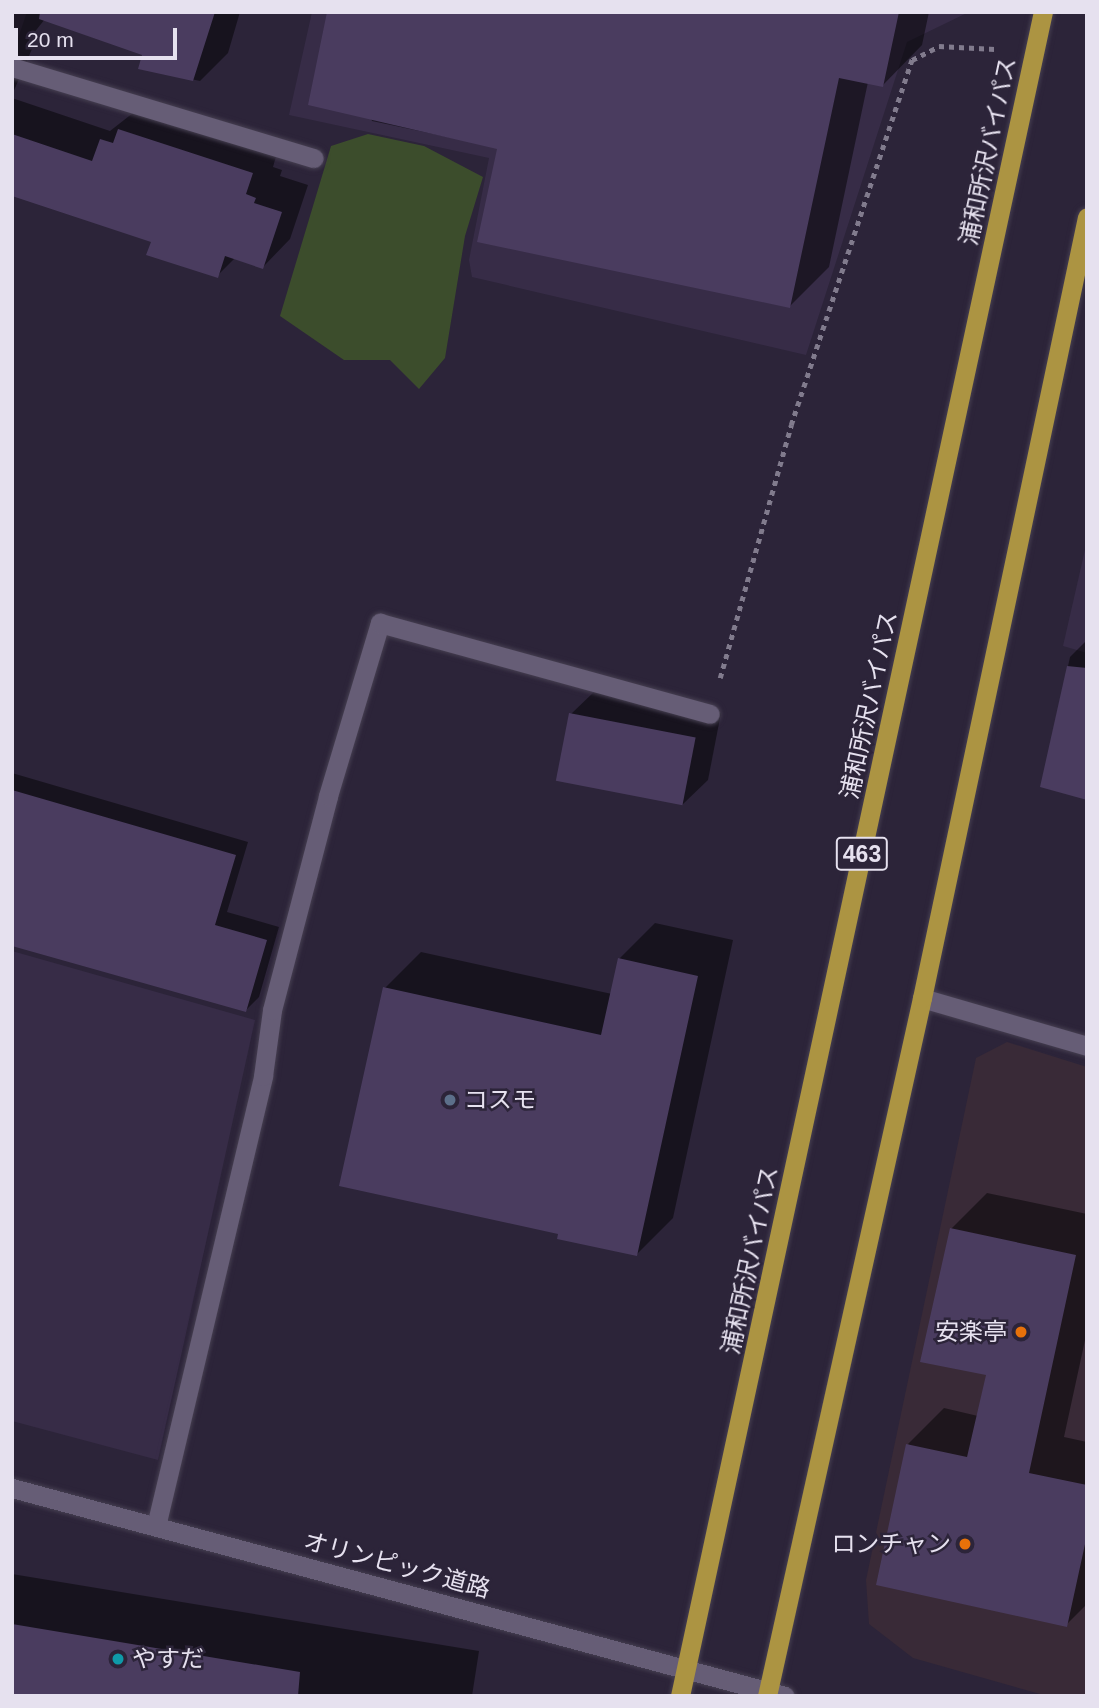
<!DOCTYPE html>
<html>
<head>
<meta charset="utf-8">
<style>
  body { margin:0 }
  #map { position:relative; width:1099px; height:1708px; overflow:hidden; background:#2c2439; font-family:Arial,"Noto Sans JP",sans-serif }
  div>[style] { position:absolute }
  .commercial>* { inset:0; background:#392a37 }
  .built>* { inset:0; background:#372c47 }
  .green>* { inset:0; background:#3c4d2c }
  .shadow>* { inset:0; background:#0007 }
  .building>* { inset:0; background:#4a3c5f; transform-origin:0 0 }
  .path>* { height:4.5px; margin-top:-2.25px; transform-origin:0; background:repeating-linear-gradient(90deg,#817b8d 0 5px,transparent 0 10px) }
  .roads { filter:drop-shadow(0 0 2px #463f51) drop-shadow(0 0 2px #463f51) }
  .service>* { height:19px; margin:-9.5px; padding:0 9.5px; transform-origin:9.5px; border-radius:9.5px; background:#665d76 }
  .minor>* { height:19px; margin:-9.5px; padding:0 9.5px; transform-origin:9.5px; border-radius:9.5px; background:#665d76 }
  .tertiary>* { height:19px; margin:-9.5px; padding:0 9.5px; transform-origin:9.5px; border-radius:9.5px; background:#665d76 }
  .trunk>* { height:19px; margin:-9.5px; padding:0 9.5px; transform-origin:9.5px; border-radius:9.5px; background:#ac9442 }
  .dots>* { width:19px; height:19px; translate:-50% -50%; box-sizing:border-box; border:4px solid #2c2439; border-radius:50% }
  span { translate:-50% -50%; white-space:nowrap; text-align:center; line-height:1.15; -webkit-text-stroke:5px #2c2439; paint-order:stroke }
  .shield-label span { padding:2px 5px; background:#2c2439; border:2px solid; border-radius:5px; -webkit-text-stroke-width:0 }
  .shield-label { font-size:23px; color:#e6e1ef; font-weight:700 }
  .street-label { font-size:24px; color:#e6e1ef }
  .poi-label { font-size:24px; color:#e6e1ef }
  .left { translate:0 -50%; text-align:left }
  .right { translate:-100% -50%; text-align:right }
  .frame { position:absolute; inset:0; border:14px solid #e6e1ef; pointer-events:none }
  .scale { position:absolute; left:14px; top:28px; width:163px; height:32px; box-sizing:border-box; border:4px solid #e6e1ef; border-top:0; padding-left:9px; font-size:21px; line-height:24px; white-space:nowrap; color:#e6e1ef; -webkit-text-stroke:5px #2c2439; paint-order:stroke }
</style>
</head>
<body>
<div id="map">
  <div class="commercial">
    <div style="clip-path:polygon(1007px 1042px,1087px 1067px,1087px 1696px,1047px 1696px,913px 1658px,869px 1624px,866px 1580px,976px 1058px)"></div>
  </div>
  <div class="built">
    <div style="clip-path:polygon(12px 12px,27px 12px,15px 47px,12px 46px)"></div>
    <div style="clip-path:polygon(312px 12px,969px 12px,907px 42px,806px 355px,472px 277px,469px 260px,489px 158px,289px 115px)"></div>
    <div style="clip-path:polygon(1087px 541px,1087px 653px,1063px 646px)"></div>
    <div style="clip-path:polygon(12px 951px,255px 1020px,158px 1460px,12px 1421px)"></div>
  </div>
  <div class="green">
    <div style="clip-path:polygon(368px 134px,424px 146px,483px 177px,465px 236px,445px 358px,419px 389px,390px 360px,344px 360px,280px 316px,331px 146px)"></div>
  </div>
  <div class="shadow">
    <div style="clip-path:polygon(12px 12px,240px 12px,228px 53px,200px 81px,140px 68px,145px 54px,45px 19px,29px 39px,32px 49px,12px 95px)"></div>
    <div style="clip-path:polygon(329px 12px,929px 12px,922px 45px,883px 85px,868px 82px,829px 267px,789px 307px,500px 148px,372px 121px)"></div>
    <div style="clip-path:polygon(12px 98px,110px 131px,147px 102px,279px 146px,273px 167px,282px 170px,280px 176px,308px 185px,290px 239px,263px 267px,235px 258px,217px 276px,153px 241px,12px 193px)"></div>
    <div style="clip-path:polygon(1087px 640px,1087px 798px,1042px 786px,1070px 657px)"></div>
    <div style="clip-path:polygon(597px 689px,721px 713px,708px 780px,682px 805px,571px 714px)"></div>
    <div style="clip-path:polygon(12px 773px,248px 842px,227px 912px,279px 927px,259px 997px,246px 1010px,12px 852px)"></div>
    <div style="clip-path:polygon(655px 923px,733px 940px,673px 1218px,637px 1254px,560px 1232px,385px 988px,421px 952px,612px 994px,619px 959px)"></div>
    <div style="clip-path:polygon(987px 1193px,1087px 1214px,1087px 1331px,1064px 1437px,1087px 1442px,1087px 1604px,1066px 1625px,908px 1444px,944px 1408px,978px 1416px,988px 1374px,951px 1229px)"></div>
    <div style="clip-path:polygon(12px 1574px,479px 1651px,472px 1696px,12px 1696px)"></div>
  </div>
  <div class="building">
    <div style="clip-path:polygon(40px 12px,215px 12px,193px 81px,138px 69px,142px 55px,39px 19px)"></div>
    <div style="clip-path:polygon(327px 12px,899px 12px,883px 87px,839px 78px,790px 308px,477px 242px,497px 149px,308px 105px)"></div>
    <div style="clip-path:polygon(118px 129px,253px 173px,246px 194px,256px 198px,254px 203px,282px 212px,263px 269px,225px 256px,218px 278px,146px 255px,151px 242px,12px 196px,12px 134px,92px 161px,100px 139px,113px 143px)"></div>
    <div style="clip-path:polygon(1067px 666px,1087px 668px,1087px 800px,1040px 787px)"></div>
    <div style="left:569px;top:713px;width:129px;height:69px;rotate:11deg"></div>
    <div style="clip-path:polygon(12px 790px,236px 855px,215px 925px,267px 940px,246px 1012px,12px 946px)"></div>
    <div style="clip-path:polygon(618px 958px,698px 976px,637px 1256px,557px 1239px,558px 1234px,339px 1186px,383px 987px,601px 1035px)"></div>
    <div style="clip-path:polygon(950px 1228px,1076px 1255px,1029px 1473px,1087px 1485px,1087px 1535px,1067px 1627px,876px 1585px,906px 1444px,967px 1457px,986px 1375px,920px 1362px)"></div>
    <div style="clip-path:polygon(12px 1624px,300px 1672px,298px 1696px,12px 1696px)"></div>
  </div>
  <div class="path">
    <div style="left:720px;top:678px;width:263px;rotate:-74.3deg"></div>
    <div style="left:791px;top:425px;width:385px;rotate:-71.7deg"></div>
    <div style="left:912px;top:60px;width:30px;rotate:-27deg"></div>
    <div style="left:939px;top:46px;width:56px;rotate:3.1deg"></div>
  </div>
  <div class="roads">
    <div class="service">
      <div style="left:12px;top:67px;width:315px;rotate:16.8deg"></div>
      <div style="left:156px;top:1526px;width:463px;rotate:-76.6deg"></div>
      <div style="left:263px;top:1076px;width:67px;rotate:-82.2deg"></div>
      <div style="left:272px;top:1010px;width:221px;rotate:-75.3deg"></div>
      <div style="left:328px;top:796px;width:181px;rotate:-73.3deg"></div>
      <div style="left:380px;top:623px;width:342px;rotate:15.4deg"></div>
    </div>
    <div class="minor">
      <div style="left:922px;top:998px;width:172px;rotate:16.2deg"></div>
    </div>
    <div class="tertiary">
      <div style="left:12px;top:1488px;width:800px;rotate:15.06deg"></div>
    </div>
    <div class="trunk">
      <div style="left:680px;top:1696px;width:1723px;rotate:-77.84deg"></div>
      <div style="left:767px;top:1696px;width:715px;rotate:-77.48deg"></div>
      <div style="left:922px;top:998px;width:798px;rotate:-78.07deg"></div>
    </div>
  </div>
  <div class="dots">
    <div style="left:450px;top:1100px;background:#5c6f8a"></div>
    <div style="left:1021px;top:1332px;background:#e8710a"></div>
    <div style="left:965px;top:1544px;background:#e8710a"></div>
    <div style="left:118px;top:1659px;background:#0f9aa8"></div>
  </div>
  <div class="shield-label">
    <span style="left:862px;top:854px">463</span>
  </div>
  <div class="street-label">
    <span style="left:988px;top:151px;rotate:-78deg">浦和所沢バイパス</span>
    <span style="left:869px;top:705px;rotate:-78deg">浦和所沢バイパス</span>
    <span style="left:750px;top:1260px;rotate:-78deg">浦和所沢バイパス</span>
    <span style="left:397px;top:1565px;rotate:15deg">オリンピック道路</span>
  </div>
  <div class="poi-label">
    <span class="left" style="left:464px;top:1100px">コスモ</span>
    <span class="right" style="left:1007px;top:1332px">安楽亭</span>
    <span class="right" style="left:951px;top:1544px">ロンチャン</span>
    <span class="left" style="left:132px;top:1659px">やすだ</span>
  </div>
  <div class="frame"></div>
  <div class="scale">20 m</div>
</div>
</body>
</html>
